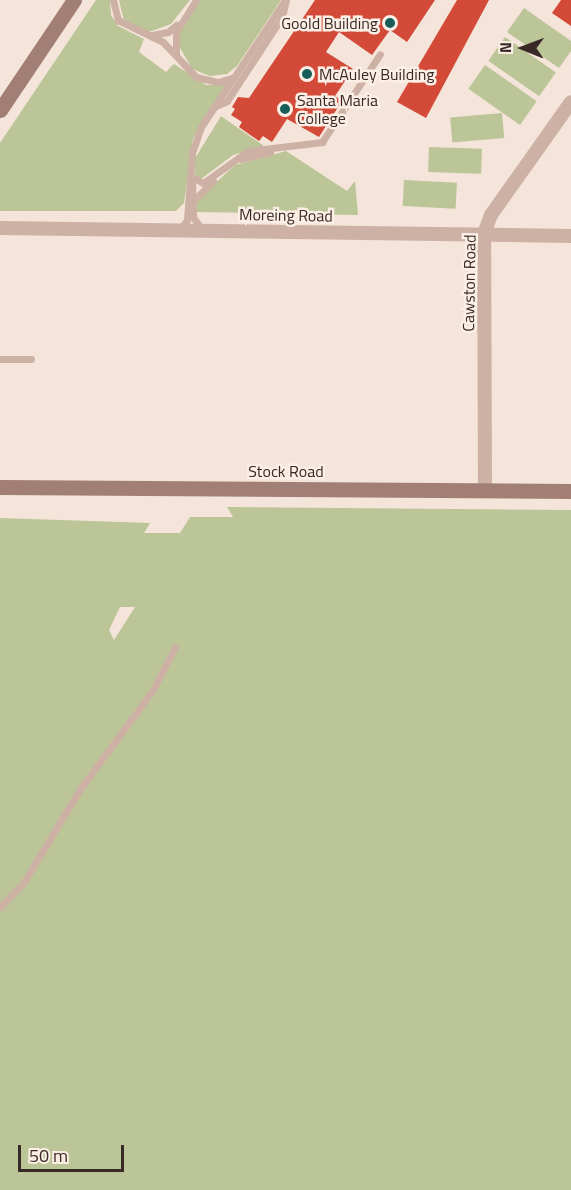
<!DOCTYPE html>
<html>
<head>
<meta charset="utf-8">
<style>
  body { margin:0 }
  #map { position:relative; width:571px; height:1190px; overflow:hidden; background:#f4e4d9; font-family:"Titillium Web",sans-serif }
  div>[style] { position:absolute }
  .green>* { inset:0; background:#bbc597; transform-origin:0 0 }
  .building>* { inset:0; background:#d34a38 }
  .lane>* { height:7px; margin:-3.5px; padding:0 3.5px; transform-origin:3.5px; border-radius:3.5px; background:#cdb1a4 }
  .street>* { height:14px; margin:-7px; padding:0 7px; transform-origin:7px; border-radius:7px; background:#cdb1a4 }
  .secondary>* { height:15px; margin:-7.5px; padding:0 7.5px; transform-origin:7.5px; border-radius:7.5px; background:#a17f75 }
  .dots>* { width:16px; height:16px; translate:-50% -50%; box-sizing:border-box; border:3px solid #fbefe6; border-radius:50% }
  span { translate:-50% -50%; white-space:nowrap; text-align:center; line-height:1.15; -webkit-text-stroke:5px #fbefe6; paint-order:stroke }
  .poi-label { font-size:16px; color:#382926 }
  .right { translate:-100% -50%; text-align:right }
  .left { translate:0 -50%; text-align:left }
  .street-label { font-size:16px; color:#382926 }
  .north { position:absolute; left:493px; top:18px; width:60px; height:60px; -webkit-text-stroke:4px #fbefe6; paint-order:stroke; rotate:271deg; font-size:16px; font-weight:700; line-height:24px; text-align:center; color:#382926 }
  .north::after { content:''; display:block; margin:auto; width:21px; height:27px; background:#382926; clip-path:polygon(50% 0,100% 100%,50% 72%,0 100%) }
  .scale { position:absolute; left:18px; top:1145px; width:106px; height:27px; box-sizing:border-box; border:3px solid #382926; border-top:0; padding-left:8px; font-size:18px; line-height:21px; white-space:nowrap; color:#382926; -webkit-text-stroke:4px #fbefe6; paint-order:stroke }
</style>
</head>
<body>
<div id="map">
  <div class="green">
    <div style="clip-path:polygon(96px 0,110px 0,111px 15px,118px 26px,144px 39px,139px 52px,166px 72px,174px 64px,206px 85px,227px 83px,193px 139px,184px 203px,176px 211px,0 211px,0 143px)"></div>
    <div style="clip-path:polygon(119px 0,190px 0,171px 24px,149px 32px,124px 21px)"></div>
    <div style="clip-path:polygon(199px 0,281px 0,237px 66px,227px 74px,210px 76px,192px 69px,179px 46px,179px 33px)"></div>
    <div style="clip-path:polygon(524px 8px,571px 41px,571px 51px,559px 68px,507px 32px)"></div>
    <div style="left:505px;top:37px;width:62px;height:29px;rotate:35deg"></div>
    <div style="left:485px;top:65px;width:63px;height:29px;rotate:35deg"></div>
    <div style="left:502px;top:113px;width:25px;height:52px;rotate:85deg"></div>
    <div style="clip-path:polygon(221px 116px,264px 146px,233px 155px,201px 179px,195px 174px,194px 160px)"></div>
    <div style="left:429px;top:147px;width:53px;height:25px;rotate:2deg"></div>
    <div style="clip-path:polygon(286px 151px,347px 191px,355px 181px,358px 215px,197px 212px,197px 200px,235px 165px)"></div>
    <div style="left:404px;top:180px;width:53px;height:26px;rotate:3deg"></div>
    <div style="clip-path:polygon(evenodd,227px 507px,571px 510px,571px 1190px,0 1190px,0 518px,150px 523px,144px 533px,180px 533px,190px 517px,233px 517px,227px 507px,120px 607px,135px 607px,114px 640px,109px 630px,120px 607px)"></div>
  </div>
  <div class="building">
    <div style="clip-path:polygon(315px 0,435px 0,407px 42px,390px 30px,372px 55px,339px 32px,326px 52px,353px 69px,335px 96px,342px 101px,319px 137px,287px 119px,272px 142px,263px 136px,259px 141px,239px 127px,242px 122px,231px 115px,235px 109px,232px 107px,238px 97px,249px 98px)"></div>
    <div style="clip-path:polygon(457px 0,489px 0,426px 118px,397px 102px)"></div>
    <div style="clip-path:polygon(561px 0,571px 0,571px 26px,552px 13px)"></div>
  </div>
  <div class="lane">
    <div style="left:113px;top:0;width:21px;rotate:76deg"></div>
    <div style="left:118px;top:20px;width:50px;rotate:26.1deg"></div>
    <div style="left:163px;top:42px;width:48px;rotate:46.7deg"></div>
    <div style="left:196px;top:77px;width:23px;rotate:13deg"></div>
    <div style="left:218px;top:82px;width:17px;rotate:-17deg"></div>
    <div style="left:152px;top:35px;width:16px;rotate:-11deg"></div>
    <div style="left:168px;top:32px;width:11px;rotate:-41deg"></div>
    <div style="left:176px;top:53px;width:21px;rotate:-90deg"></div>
    <div style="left:176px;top:32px;width:38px;rotate:-58deg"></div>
    <div style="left:216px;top:106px;width:12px;rotate:-24deg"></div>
    <div style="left:227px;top:101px;width:100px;rotate:-56.8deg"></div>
    <div style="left:282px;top:17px;width:17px;rotate:-77deg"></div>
    <div style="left:240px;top:159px;width:31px;rotate:-13deg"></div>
    <div style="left:191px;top:176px;width:14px;rotate:30deg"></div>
    <div style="left:203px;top:183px;width:55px;rotate:-35.4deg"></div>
    <div style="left:248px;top:151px;width:75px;rotate:-6.9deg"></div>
    <div style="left:322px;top:142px;width:105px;rotate:-56.6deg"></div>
    <div style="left:192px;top:180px;width:37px;rotate:88deg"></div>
    <div style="left:193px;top:217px;width:14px;rotate:54deg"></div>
    <div style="left:194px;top:200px;width:27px;rotate:-45deg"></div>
    <div style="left:180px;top:229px;width:11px;rotate:-52deg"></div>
    <div style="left:187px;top:220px;width:67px;rotate:-85.7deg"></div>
    <div style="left:192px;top:153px;width:28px;rotate:-71deg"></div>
    <div style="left:201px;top:127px;width:152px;rotate:-56.5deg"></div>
    <div style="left:0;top:359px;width:31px"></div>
    <div style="left:0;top:907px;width:35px;rotate:-46deg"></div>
    <div style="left:24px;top:882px;width:109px;rotate:-58.9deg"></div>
    <div style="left:80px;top:789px;width:123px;rotate:-53.6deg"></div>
    <div style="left:153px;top:690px;width:48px;rotate:-62.9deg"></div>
  </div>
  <div class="street">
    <div style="left:0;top:228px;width:571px;rotate:0.8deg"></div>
    <div style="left:485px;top:490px;width:256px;rotate:-90.2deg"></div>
    <div style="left:484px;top:234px;width:20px;rotate:-70deg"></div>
    <div style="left:491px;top:215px;width:138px;rotate:-54.7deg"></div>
  </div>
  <div class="secondary">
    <div style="left:0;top:110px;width:133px;rotate:-56.1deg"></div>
    <div style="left:0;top:487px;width:571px;rotate:0.4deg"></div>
  </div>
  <div class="dots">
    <div style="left:390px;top:23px;background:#175e59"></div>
    <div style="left:307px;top:74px;background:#175e59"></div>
    <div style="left:285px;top:109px;background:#175e59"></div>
  </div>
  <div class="poi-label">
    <span class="right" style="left:378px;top:23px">Goold Building</span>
    <span class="left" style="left:319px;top:74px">McAuley Building</span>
    <span class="left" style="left:297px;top:109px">Santa Maria<br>College</span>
  </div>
  <div class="street-label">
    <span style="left:286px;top:215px;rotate:1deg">Moreing Road</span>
    <span style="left:469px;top:283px;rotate:-89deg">Cawston Road</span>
    <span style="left:286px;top:471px">Stock Road</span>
  </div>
  <div class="north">N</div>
  <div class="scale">50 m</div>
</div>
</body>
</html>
